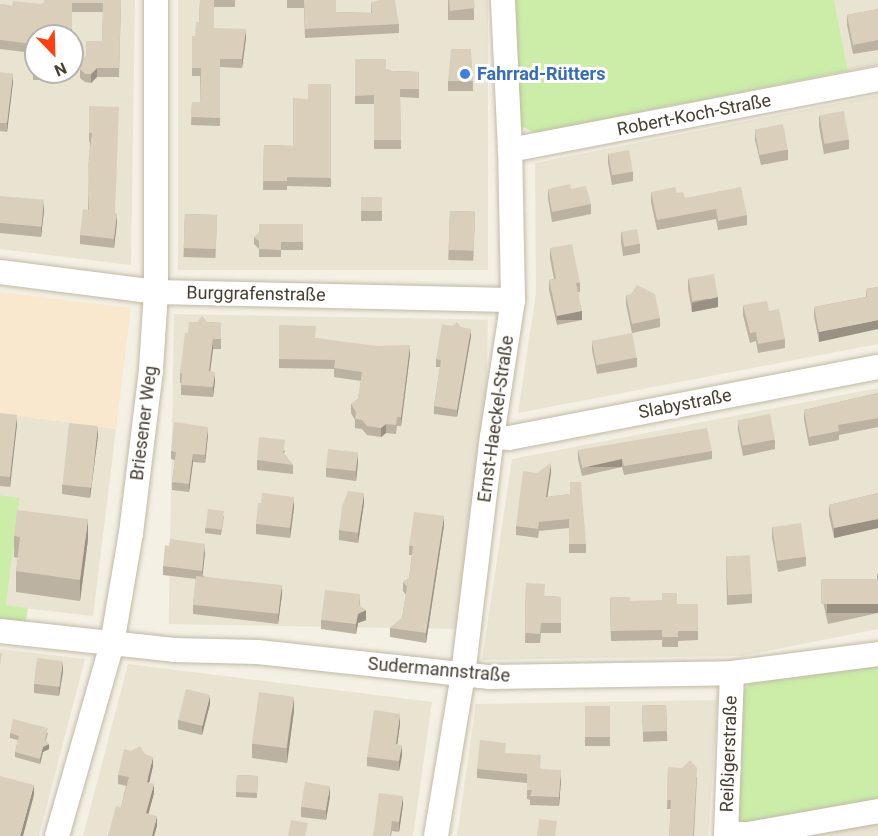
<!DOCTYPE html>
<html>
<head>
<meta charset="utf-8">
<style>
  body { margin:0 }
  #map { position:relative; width:878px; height:836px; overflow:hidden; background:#f4f0e4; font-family:Roboto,sans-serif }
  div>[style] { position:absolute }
  .residential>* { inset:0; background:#e9e3d2; transform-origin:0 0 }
  .commercial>* { inset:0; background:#f9e8cd; transform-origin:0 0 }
  .green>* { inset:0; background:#cbeda8 }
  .roads { filter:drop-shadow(0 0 2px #c1b9a6) drop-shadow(0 0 2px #c1b9a6) }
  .minor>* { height:24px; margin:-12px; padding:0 12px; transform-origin:12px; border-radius:12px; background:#fff }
  .wall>* { inset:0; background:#bbb2a1; transform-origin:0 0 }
  .shaded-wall>* { inset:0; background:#999183; transform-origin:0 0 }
  .building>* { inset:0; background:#dacfbb; transform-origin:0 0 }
  .dots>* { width:16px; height:16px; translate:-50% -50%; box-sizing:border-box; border:3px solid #fff; border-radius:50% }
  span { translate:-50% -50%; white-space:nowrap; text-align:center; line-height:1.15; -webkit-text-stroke:6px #fff; paint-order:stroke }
  .shop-label { font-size:18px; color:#366cbe; font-weight:700 }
  .left { translate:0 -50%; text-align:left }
  .street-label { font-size:18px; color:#474033 }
  .north { position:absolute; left:24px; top:24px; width:60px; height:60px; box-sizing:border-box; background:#fff; border:2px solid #b5b3ad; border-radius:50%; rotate:157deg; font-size:16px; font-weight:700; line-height:24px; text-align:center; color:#474033 }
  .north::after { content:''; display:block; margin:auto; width:21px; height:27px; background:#ff4010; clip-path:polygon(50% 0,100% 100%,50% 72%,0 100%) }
</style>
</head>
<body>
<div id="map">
  <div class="residential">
    <div style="clip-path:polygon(evenodd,0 0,135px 0,131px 265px,0 249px,0 0,36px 36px,72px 36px,72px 72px,36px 72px,36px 36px)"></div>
    <div style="left:178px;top:0;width:310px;height:270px"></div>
    <div style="clip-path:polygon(834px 0,878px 0,878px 65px,848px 71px)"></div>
    <div style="clip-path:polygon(878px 95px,878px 344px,518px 413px,536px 293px,535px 163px)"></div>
    <div style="left:174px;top:314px;width:314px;height:310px;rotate:1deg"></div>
    <div style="clip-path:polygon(878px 388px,878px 629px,742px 656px,482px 660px,512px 459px)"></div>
    <div style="clip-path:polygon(0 413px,116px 429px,93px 616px,6px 606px,20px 498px,0 495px)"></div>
    <div style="clip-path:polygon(0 649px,85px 659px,39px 836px,0 836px)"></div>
    <div style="clip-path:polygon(128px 664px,432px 702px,413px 836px,83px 836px)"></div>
    <div style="clip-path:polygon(718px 700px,708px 836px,457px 836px,476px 704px)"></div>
    <div style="clip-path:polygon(878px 823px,878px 836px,812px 836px)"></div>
  </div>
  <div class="commercial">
    <div style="left:0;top:292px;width:132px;height:121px;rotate:7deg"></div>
  </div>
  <div class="green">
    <div style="clip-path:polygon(514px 0,834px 0,848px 71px,535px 133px,519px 125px)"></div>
    <div style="clip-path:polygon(0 495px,20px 498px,6px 605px,28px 608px,25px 626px,0 623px)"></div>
    <div style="clip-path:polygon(878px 663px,878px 804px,738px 829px,741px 693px,753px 680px)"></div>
  </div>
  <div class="roads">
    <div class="minor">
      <div style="left:510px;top:150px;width:375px;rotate:-10.9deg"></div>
      <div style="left:0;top:272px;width:157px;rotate:7.3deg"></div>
      <div style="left:156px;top:292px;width:357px;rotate:1.3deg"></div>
      <div style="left:492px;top:437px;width:17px;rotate:3deg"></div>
      <div style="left:509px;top:438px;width:376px;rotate:-10.9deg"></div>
      <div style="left:0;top:631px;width:175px;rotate:6.2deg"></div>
      <div style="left:174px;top:650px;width:84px;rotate:1.4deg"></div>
      <div style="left:258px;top:652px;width:233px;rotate:6.2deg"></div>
      <div style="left:490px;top:677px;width:242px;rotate:-0.9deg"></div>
      <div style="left:732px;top:673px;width:147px;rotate:-7.4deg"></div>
      <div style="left:726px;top:834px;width:22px"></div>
      <div style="left:748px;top:834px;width:132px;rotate:-10deg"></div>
      <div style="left:57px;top:836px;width:200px;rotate:-74deg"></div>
      <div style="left:112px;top:644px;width:113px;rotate:-80.3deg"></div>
      <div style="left:131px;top:533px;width:165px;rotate:-83deg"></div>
      <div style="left:151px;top:369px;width:77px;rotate:-86.3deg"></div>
      <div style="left:156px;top:292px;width:292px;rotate:-90deg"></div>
      <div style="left:436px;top:836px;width:163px;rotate:-80.5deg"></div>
      <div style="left:463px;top:675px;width:240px;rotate:-83.1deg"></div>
      <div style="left:492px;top:437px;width:139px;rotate:-81.3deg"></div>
      <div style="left:513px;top:300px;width:150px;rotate:-91.1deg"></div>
      <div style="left:510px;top:150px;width:150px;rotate:-92.7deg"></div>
      <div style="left:726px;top:836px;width:163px;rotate:-87.9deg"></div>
    </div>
  </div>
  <div class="wall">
    <div style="clip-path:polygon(121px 0,119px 77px,97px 77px,91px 83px,85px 82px,80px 78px,80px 62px,102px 41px,103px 12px,72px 12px,72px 36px,36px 36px,36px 72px,49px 72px,49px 80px,33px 80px,33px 53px,0 49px,0 4px,12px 6px)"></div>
    <div style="clip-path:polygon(200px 0,235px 0,235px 7px,214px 7px,214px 28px,246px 38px,242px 68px,220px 67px,220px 126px,191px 125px,192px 102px,200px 102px,200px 76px,192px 76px,192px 36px,195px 36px,199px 22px)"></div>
    <div style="clip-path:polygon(287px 0,336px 0,336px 12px,371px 13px,371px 2px,399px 24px,399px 33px,305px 38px,304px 8px,287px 8px)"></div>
    <div style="left:448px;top:0;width:26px;height:20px"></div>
    <div style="clip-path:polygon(878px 9px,878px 50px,853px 54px,847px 25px,847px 15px)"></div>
    <div style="clip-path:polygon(355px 59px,392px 71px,419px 72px,419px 98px,400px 97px,401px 149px,374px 149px,374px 104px,355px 104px)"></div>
    <div style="clip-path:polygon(0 72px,13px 82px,7px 132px,0 131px)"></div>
    <div style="left:448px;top:81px;width:25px;height:10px"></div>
    <div style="clip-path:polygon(331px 84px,331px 187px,287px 186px,287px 190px,263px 190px,264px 145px,293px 146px,308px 99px)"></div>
    <div style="clip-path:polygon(89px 106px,117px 222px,114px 248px,80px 244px,80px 235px,88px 210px,90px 142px,89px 142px)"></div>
    <div style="clip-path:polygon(819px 116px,849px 140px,849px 149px,824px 154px,819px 126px)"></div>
    <div style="clip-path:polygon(755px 130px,788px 150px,788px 160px,761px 165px,755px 140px)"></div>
    <div style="clip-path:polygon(608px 154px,633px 172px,633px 181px,612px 185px,608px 163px)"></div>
    <div style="clip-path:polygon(548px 189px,571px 189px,591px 204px,591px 214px,552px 222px,548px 198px)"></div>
    <div style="clip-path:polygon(651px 192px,677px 193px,685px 198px,747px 215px,747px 225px,718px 230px,716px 219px,657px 230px,651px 202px)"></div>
    <div style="clip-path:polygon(0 196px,44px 210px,41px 237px,0 233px)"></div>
    <div style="left:361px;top:197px;width:21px;height:24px"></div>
    <div style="left:450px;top:211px;width:25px;height:49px;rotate:2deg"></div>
    <div style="left:185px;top:214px;width:32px;height:43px;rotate:2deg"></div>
    <div style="clip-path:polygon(303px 224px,303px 250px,281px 250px,281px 257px,259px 257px,259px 249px,254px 244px,254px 237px)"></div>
    <div style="clip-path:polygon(621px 232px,640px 244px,640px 253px,623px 256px,621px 241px)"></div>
    <div style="clip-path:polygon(550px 248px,580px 283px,580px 292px,578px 292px,582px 320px,557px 325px,549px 290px,549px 280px,554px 279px,550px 258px)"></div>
    <div style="clip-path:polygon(688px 279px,718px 307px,692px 312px,688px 289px)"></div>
    <div style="clip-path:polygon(878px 287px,819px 342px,814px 316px,814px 307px,866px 297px,866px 289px)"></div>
    <div style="clip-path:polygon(626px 295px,660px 318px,660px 327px,632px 333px,626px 304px)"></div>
    <div style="clip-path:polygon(743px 305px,769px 311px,785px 339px,785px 348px,758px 353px,756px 341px,750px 343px,743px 315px)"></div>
    <div style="clip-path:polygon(207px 322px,221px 323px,221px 349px,213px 349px,210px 371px,215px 381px,213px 397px,181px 395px,181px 383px,180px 383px,180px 373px,188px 333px)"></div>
    <div style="clip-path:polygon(279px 325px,315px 338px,410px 354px,401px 426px,397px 426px,396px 434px,386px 433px,381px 437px,367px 435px,362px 429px,355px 428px,355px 420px,351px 413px,351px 404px,358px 399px,361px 381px,334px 377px,334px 369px,279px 368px)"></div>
    <div style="clip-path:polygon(461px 327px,471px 336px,457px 417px,434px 414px,434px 406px,440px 367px,436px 367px,436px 359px)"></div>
    <div style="clip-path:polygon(592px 342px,637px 358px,637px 367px,597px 374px,592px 350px)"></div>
    <div style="clip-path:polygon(878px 393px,878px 427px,839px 435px,839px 440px,809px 446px,804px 419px,804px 410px)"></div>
    <div style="clip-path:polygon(0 413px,17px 424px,10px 487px,0 486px)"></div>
    <div style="clip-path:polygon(738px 421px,775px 440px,775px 449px,743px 456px,738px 430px)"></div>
    <div style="clip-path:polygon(98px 435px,90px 498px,62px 494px,62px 485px)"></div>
    <div style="clip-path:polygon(208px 435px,205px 463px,193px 462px,189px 492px,172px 490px,172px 482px,175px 460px,171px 459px,171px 451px)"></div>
    <div style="clip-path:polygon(285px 450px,284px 454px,293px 465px,293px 474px,257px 470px,257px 460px)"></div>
    <div style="clip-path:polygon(578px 450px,712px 451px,712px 459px,624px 475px,622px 467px,582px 476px,578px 459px)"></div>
    <div style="clip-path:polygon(358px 462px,356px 481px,326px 477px,326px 468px)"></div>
    <div style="clip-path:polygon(551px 472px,547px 497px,570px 494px,586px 544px,586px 553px,569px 553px,569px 528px,539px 531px,538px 538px,516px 535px,516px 526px,537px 473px)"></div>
    <div style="clip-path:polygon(878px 493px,878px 528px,834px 538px,829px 515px,829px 505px)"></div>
    <div style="clip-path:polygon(261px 503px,294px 507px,290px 538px,256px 534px,256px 524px)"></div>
    <div style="clip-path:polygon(364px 503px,358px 543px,339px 540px,339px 530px)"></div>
    <div style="clip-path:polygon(224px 516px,221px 535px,205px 533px,205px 528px)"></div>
    <div style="clip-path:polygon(444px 525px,426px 643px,390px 637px,390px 628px,402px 618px,406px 595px,403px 591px,403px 582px,409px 578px,412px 555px,409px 555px,409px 546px)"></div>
    <div style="clip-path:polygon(772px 527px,806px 557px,806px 566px,778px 572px,772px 537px)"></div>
    <div style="clip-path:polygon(14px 536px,88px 539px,80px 601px,16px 592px,16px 571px,18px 558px,14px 557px)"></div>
    <div style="clip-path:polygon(205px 553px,202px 576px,282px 594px,278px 624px,193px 614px,193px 605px,196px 579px,163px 575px,163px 566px)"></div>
    <div style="clip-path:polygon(726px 556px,752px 594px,752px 603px,727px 605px)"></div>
    <div style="clip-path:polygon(878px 573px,878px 613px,828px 624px,823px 602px,823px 592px,877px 580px,877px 574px)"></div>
    <div style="clip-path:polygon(526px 583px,545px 596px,561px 597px,561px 633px,541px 633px,540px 643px,525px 643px)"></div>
    <div style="clip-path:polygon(610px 597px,630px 601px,677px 604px,698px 604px,698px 640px,678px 641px,678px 647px,662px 647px,662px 640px,611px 641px)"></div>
    <div style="clip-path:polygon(360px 606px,366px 620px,358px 623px,356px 634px,321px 629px,321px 620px)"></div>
    <div style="clip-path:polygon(63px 671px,59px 696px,34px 693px,34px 684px)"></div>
    <div style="clip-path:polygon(210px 704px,202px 735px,178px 729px,178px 720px)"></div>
    <div style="left:666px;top:705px;width:36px;height:24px;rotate:88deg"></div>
    <div style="left:585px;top:706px;width:25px;height:40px"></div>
    <div style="clip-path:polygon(294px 710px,287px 763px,252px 758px,252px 744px)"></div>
    <div style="clip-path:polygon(400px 724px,397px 745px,402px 755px,399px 771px,367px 766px,367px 757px)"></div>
    <div style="clip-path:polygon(10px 733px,48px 733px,46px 740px,49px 749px,43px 752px,40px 764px,15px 757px,15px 752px,18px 740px,10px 738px)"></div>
    <div style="clip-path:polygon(506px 753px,541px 769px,561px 780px,559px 806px,530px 805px,530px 800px,527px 799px,527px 783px,477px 778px,477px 769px)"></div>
    <div style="clip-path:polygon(145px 754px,153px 766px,149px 783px,154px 793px,148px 814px,157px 826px,154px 836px,108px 836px,121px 807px,126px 786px,118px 784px,118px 775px)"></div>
    <div style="clip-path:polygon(668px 767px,697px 777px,694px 836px,669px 836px,671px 809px,667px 809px)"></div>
    <div style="left:237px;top:775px;width:21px;height:22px;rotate:3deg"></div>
    <div style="clip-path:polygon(330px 796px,326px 820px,301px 817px,301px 807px)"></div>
    <div style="clip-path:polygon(403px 805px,399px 832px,392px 831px,391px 836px,373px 836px)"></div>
  </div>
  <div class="shaded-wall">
    <div style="clip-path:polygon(246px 29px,246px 38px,242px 68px,242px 59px)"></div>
    <div style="clip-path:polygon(97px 68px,97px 77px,91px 83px,91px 74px)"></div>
    <div style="clip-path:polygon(13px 74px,13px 82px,7px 132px,7px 123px)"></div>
    <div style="clip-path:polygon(44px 200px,44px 210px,41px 237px,41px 228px)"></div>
    <div style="clip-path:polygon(117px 213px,117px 222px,114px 248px,114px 239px)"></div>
    <div style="clip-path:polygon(718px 297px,718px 307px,692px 312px,692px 303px)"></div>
    <div style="left:582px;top:311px;width:9px;height:25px;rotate:90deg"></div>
    <div style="clip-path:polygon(878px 320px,878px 329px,819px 342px,819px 332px)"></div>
    <div style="clip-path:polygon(471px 329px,471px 336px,457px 417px,457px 410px)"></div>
    <div style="clip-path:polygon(213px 339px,213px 349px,209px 380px,209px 371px)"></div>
    <div style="clip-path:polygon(410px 345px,410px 354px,401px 426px,401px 417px)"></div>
    <div style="clip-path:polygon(215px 372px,215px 381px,213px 397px,213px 387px)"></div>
    <div style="clip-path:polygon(17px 415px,17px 424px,10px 487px,10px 477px)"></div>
    <div style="clip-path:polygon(386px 424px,386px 433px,381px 437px,381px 428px)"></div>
    <div style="clip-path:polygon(98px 426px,98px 435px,90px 498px,90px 488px)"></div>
    <div style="clip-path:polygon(208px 427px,208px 435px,205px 463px,205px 455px)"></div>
    <div style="clip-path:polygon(358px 452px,358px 462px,356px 481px,356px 471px)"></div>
    <div style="clip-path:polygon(193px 454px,193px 462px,189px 492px,189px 484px)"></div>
    <div style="left:622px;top:459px;width:8px;height:41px;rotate:90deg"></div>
    <div style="clip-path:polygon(551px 463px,551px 472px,546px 506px,546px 497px)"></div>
    <div style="clip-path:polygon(364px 493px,364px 503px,358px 543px,358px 533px)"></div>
    <div style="clip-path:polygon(294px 497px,294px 507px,290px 538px,290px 528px)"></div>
    <div style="clip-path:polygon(444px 516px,444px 525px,426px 643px,426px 633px)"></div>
    <div style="clip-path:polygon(88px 519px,88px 539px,80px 601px,80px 580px)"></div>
    <div style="clip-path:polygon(878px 519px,878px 528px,834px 538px,834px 528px)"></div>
    <div style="clip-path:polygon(205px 544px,205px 553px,202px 580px,202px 571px)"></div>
    <div style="clip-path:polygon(282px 585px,282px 594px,278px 624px,278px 615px)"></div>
    <div style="clip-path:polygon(360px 594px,359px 613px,366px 610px,366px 620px,358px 623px,356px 634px,356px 624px)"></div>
    <div style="left:878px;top:604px;width:9px;height:51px;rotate:90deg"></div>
    <div style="clip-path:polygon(63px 661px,63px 671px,59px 696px,59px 687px)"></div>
    <div style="clip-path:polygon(210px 695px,210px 704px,202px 735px,202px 726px)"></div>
    <div style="clip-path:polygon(294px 697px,294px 710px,287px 763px,287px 749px)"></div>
    <div style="clip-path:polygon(400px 714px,400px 724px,396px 754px,396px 744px)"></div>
    <div style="clip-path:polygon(49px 744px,49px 749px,43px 752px,40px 764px,40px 759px,43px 747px)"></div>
    <div style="clip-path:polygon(402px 745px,402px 755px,399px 771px,399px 761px)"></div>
    <div style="clip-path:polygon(153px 757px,153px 766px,147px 792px,147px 782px)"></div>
    <div style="clip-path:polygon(561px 770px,561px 780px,559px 806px,559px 797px)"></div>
    <div style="clip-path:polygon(154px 784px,154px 793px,146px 823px,146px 813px)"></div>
    <div style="clip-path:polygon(34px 785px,34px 795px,23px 836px,20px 836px)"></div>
    <div style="clip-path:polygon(330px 786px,330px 796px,326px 820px,326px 811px)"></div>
    <div style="clip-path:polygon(403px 796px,403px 805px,399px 832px,399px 822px)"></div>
    <div style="clip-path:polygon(157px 816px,157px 826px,154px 836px,152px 836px)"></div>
  </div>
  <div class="building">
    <div style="clip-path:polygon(44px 0,121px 0,119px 68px,97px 68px,91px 74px,85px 74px,80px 69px,80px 62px,86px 56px,86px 41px,102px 41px,103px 3px,72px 3px,72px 29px,49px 29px,49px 36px,36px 36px,36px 71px,33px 71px,33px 44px,0 40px,0 4px,12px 6px,13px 1px,41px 4px,44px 3px)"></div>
    <div style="clip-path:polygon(200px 0,214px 0,214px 28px,246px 29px,242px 59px,220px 59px,220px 118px,191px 117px,192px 102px,200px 102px,201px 68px,192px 68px,192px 36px,195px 36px,196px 22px,199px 22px)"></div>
    <div style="clip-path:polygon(304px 0,336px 0,336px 12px,372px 13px,371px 2px,380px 0,395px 0,399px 24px,305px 29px)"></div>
    <div style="clip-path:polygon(449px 0,474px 0,475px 8px,450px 11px)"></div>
    <div style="clip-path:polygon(878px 9px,878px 40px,853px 45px,847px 15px)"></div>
    <div style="clip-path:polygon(451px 49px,471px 49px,473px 81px,448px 81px)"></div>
    <div style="clip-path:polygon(355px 59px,386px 59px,386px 69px,392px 71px,419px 72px,419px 89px,400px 89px,401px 140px,374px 140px,374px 95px,355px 96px)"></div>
    <div style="clip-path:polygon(0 72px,13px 74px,7px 123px,0 123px)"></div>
    <div style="clip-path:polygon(308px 84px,331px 84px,331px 178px,287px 177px,287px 181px,263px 181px,264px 145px,293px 146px,293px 98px,308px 99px)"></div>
    <div style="clip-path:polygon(89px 106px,119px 107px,115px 213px,117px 213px,114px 239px,80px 235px,83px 209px,89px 210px,88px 164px,92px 133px,89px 133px)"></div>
    <div style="left:844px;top:111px;width:29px;height:25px;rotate:80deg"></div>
    <div style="left:783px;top:124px;width:26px;height:29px;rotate:79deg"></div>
    <div style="left:629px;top:150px;width:22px;height:21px;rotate:80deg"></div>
    <div style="clip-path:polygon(570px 184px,571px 189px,586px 186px,591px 204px,552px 212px,548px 189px)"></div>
    <div style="clip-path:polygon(675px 187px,677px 193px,683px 192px,685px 198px,741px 187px,747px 215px,718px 221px,716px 209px,657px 220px,651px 192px)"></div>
    <div style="left:0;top:196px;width:44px;height:27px;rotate:5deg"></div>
    <div style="left:361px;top:197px;width:21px;height:14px"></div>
    <div style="left:450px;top:211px;width:25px;height:39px;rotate:2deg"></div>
    <div style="left:185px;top:214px;width:32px;height:34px;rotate:2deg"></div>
    <div style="clip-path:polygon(259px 224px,303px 224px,303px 242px,281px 242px,281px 250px,259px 249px,259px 241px,254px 237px,259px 232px)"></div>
    <div style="left:637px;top:229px;width:15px;height:16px;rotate:79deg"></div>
    <div style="clip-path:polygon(572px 244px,580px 283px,576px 283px,582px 311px,557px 316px,549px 280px,556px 279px,550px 248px)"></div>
    <div style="left:714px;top:274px;width:23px;height:26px;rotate:80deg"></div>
    <div style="clip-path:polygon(637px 285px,655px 294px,660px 318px,632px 324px,626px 295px,631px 294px)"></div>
    <div style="clip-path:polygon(878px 287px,878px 320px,819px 332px,814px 307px,867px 297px,866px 289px)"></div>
    <div style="clip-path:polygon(767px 301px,769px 311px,779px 309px,785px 339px,758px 344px,756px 332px,750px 333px,743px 305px)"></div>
    <div style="clip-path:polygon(202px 316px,207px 322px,221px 323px,221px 339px,213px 339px,209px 371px,215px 372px,213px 387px,181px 385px,182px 374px,180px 373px,185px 333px,188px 333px,189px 322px,197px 322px)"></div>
    <div style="clip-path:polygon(457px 322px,461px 327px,471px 329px,457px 410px,434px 406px,441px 360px,436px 359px,442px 324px,452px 326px)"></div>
    <div style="clip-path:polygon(279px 325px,316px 326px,315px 338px,378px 346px,410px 345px,401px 417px,397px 417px,396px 425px,386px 424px,381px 428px,367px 426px,362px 420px,355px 419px,356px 412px,351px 404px,358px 399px,362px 372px,334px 368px,335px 360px,279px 359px)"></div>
    <div style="left:632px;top:333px;width:25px;height:41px;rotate:79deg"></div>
    <div style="clip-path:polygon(878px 393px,878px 418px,838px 425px,839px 431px,809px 437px,804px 410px)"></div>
    <div style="clip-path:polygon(0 413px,17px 415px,10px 477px,0 476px)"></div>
    <div style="left:770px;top:414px;width:26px;height:33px;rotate:79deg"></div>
    <div style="clip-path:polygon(174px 422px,208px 427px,205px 455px,193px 454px,189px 484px,172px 482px,176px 452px,171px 451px)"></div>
    <div style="left:69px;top:423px;width:29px;height:62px;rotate:6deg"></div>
    <div style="clip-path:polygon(707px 428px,712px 451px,624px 466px,622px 459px,582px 468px,578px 450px)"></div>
    <div style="clip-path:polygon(259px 437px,285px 440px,283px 452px,293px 465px,257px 460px)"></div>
    <div style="left:328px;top:449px;width:30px;height:19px;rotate:6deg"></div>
    <div style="clip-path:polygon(551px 463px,546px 497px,570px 494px,570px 482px,581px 482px,586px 544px,569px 544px,569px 519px,539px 522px,538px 529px,516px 526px,523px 471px,537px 473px)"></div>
    <div style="clip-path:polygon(348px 491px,364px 493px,358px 533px,339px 530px,342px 507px)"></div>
    <div style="clip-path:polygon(262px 493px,294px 497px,290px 528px,256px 524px,258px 503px,261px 503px)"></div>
    <div style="clip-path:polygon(878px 493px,878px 519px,834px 528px,829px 505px)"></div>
    <div style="left:208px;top:509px;width:16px;height:19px;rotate:7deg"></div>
    <div style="clip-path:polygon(17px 510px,88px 519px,80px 580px,16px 571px,20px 537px,14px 536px)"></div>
    <div style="clip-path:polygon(414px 512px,444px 516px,426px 633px,390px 628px,402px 618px,407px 587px,403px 582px,409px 578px,413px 546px,409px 546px)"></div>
    <div style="left:801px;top:523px;width:34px;height:29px;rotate:82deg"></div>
    <div style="clip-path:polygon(170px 539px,205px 544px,202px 571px,163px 566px,165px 545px,169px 546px)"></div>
    <div style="left:750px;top:555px;width:39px;height:24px;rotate:87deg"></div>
    <div style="left:196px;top:576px;width:86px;height:29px;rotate:6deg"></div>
    <div style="left:878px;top:579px;width:25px;height:57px;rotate:90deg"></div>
    <div style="clip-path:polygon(526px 583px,545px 584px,544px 596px,561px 597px,561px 623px,541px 623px,540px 634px,525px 633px)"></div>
    <div style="clip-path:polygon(325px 590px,360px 594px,359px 605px,366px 610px,358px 614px,356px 624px,321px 620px)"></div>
    <div style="clip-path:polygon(662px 593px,677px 593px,677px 604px,698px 604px,698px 631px,678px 631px,678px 637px,662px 637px,662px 630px,611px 631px,610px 597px,630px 597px,630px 601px,662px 600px)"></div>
    <div style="clip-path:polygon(0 653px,2px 653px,0 666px)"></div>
    <div style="left:37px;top:658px;width:26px;height:26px;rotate:7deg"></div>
    <div style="left:186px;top:689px;width:25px;height:32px;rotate:14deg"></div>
    <div style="left:259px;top:692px;width:35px;height:52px;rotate:8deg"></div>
    <div style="left:666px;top:705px;width:26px;height:24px;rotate:88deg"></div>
    <div style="left:585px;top:706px;width:25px;height:31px"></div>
    <div style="clip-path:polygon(374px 710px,400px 714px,396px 744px,402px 745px,399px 761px,367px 757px)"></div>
    <div style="clip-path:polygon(13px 719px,48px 728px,45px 739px,49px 744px,43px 747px,40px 759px,15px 752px,19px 736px,10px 733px)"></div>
    <div style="clip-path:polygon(480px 740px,506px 743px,505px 753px,541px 755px,540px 769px,561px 770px,559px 797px,530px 796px,532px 790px,527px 790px,527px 774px,477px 769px)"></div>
    <div style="clip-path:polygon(140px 746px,145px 754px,153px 757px,147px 782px,154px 784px,146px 813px,157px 816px,152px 836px,108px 836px,116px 806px,121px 807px,129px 777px,118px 775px,124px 749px,131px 751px)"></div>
    <div style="clip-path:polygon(690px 760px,697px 768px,693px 836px,669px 836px,671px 800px,667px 800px,668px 767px,682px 768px)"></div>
    <div style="left:237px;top:775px;width:21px;height:17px;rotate:3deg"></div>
    <div style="clip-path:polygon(0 776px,34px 785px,20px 836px,0 836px)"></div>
    <div style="left:305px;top:782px;width:25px;height:25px;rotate:9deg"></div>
    <div style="clip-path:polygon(379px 793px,403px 796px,399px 822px,392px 821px,390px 836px,373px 836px)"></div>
    <div style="clip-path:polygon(539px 819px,557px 821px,555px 836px,537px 836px)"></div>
    <div style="clip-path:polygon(291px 820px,308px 823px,305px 836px,288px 836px)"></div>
  </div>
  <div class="dots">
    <div style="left:465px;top:74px;background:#3f7fe0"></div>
  </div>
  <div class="shop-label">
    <span class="left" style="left:477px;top:74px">Fahrrad-Rütters</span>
  </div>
  <div class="street-label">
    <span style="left:694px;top:115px;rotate:-11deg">Robert-Koch-Straße</span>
    <span style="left:256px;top:294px;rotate:1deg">Burggrafenstraße</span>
    <span style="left:685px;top:404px;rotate:-11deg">Slabystraße</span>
    <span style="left:496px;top:419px;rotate:-82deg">Ernst-Haeckel-Straße</span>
    <span style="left:144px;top:423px;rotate:-83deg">Briesener Weg</span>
    <span style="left:439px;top:670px;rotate:5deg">Sudermannstraße</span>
    <span style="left:729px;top:754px;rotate:-88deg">Reißigerstraße</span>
  </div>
  <div class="north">N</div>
</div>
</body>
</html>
